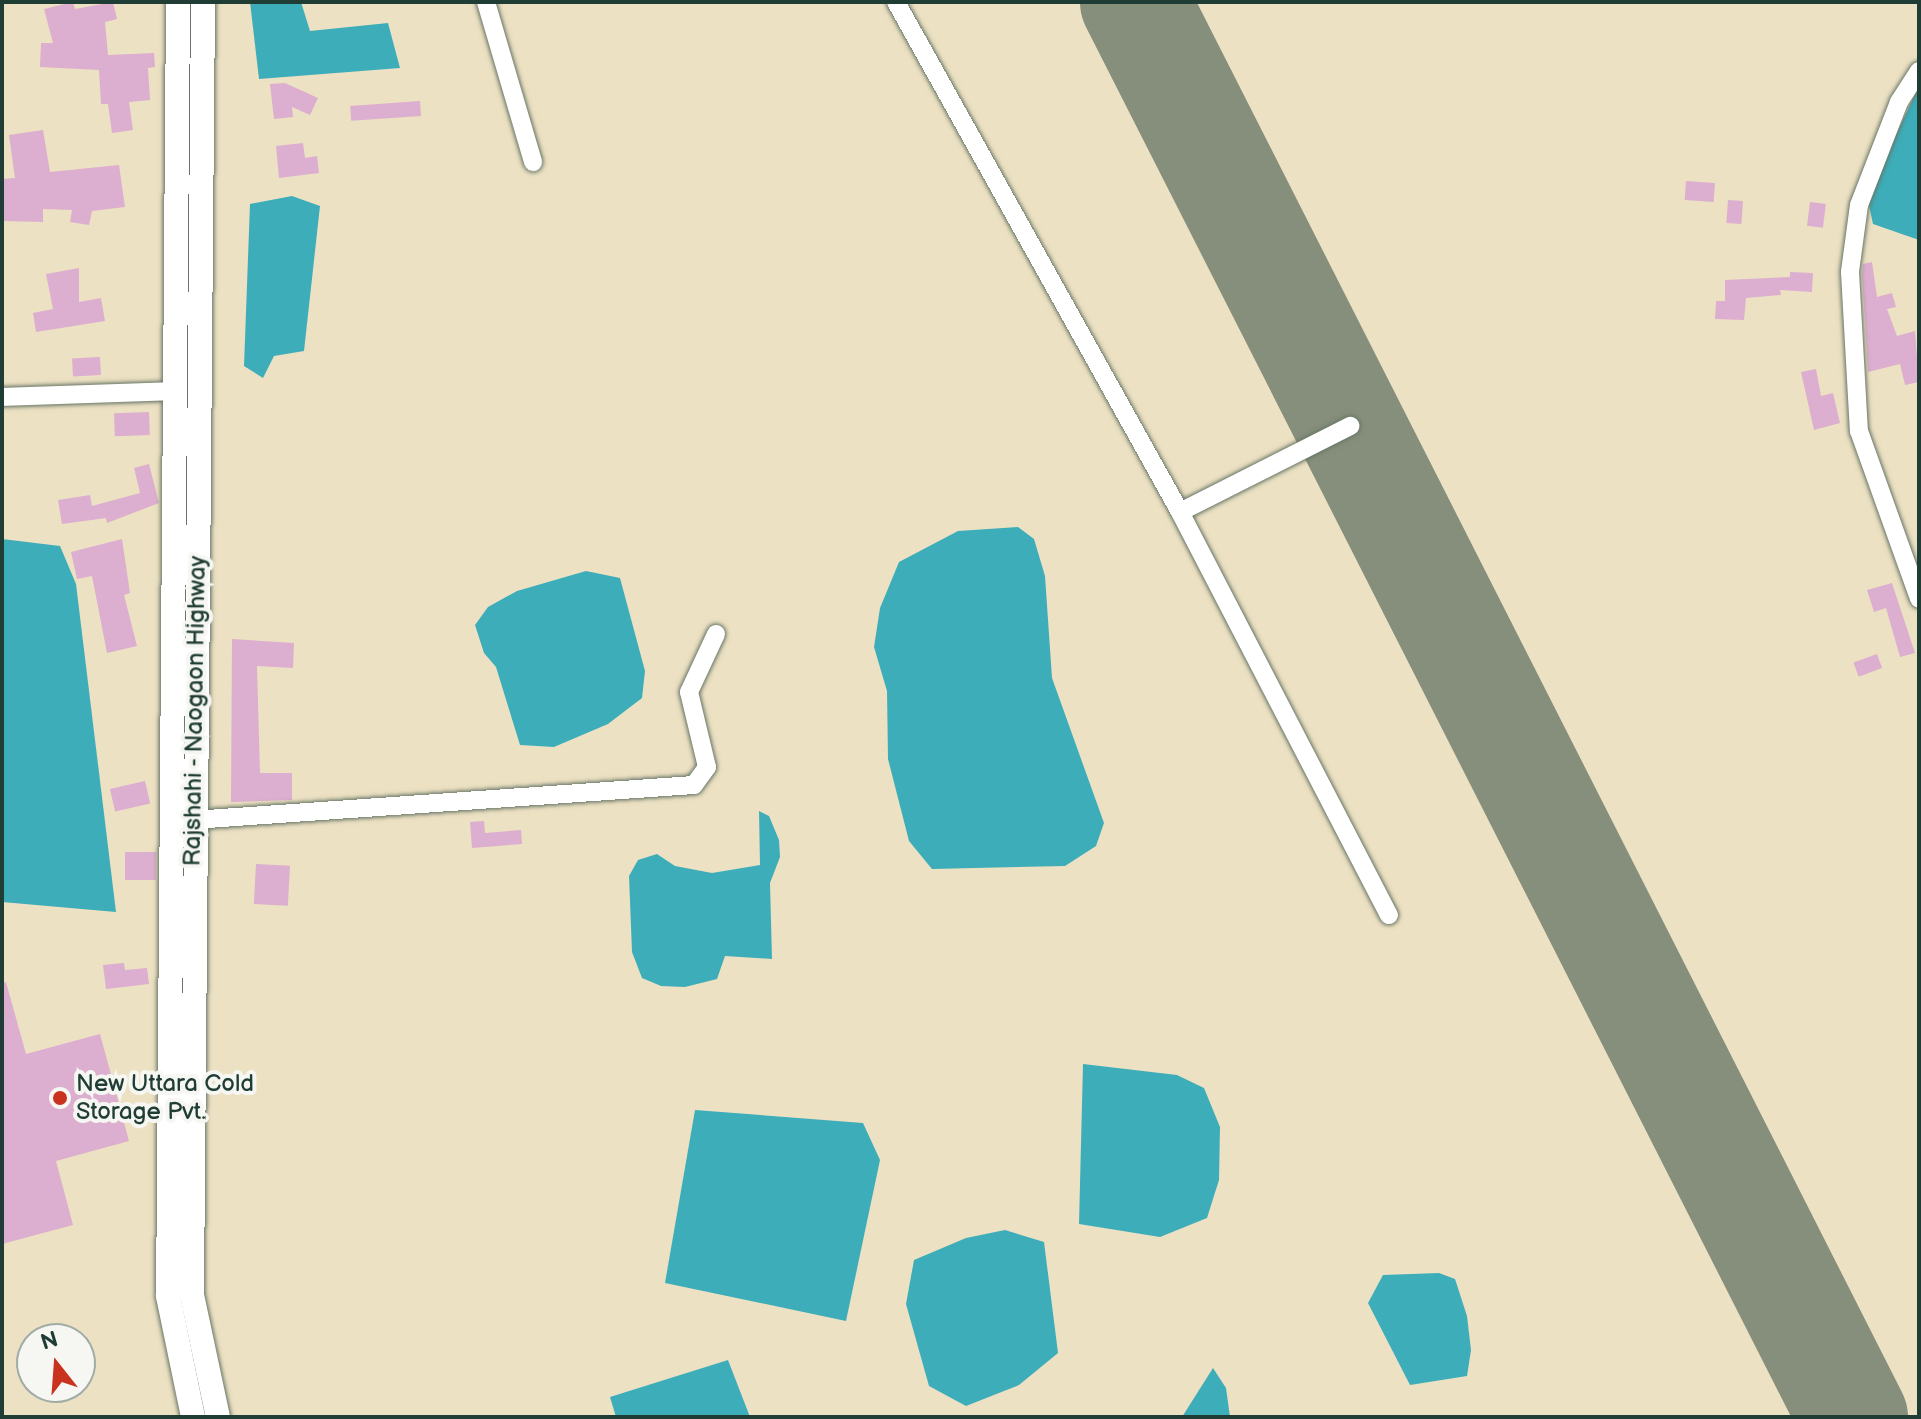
<!DOCTYPE html>
<html>
<head>
<meta charset="utf-8">
<style>
  body { margin:0 }
  #map { position:relative; width:1921px; height:1419px; overflow:hidden; background:#ede1c3; font-family:"Balsamiq Sans",sans-serif }
  div>[style] { position:absolute }
  .water>* { inset:0; background:#3dadba }
  .runway>* { height:110px; margin:-55px; padding:0 55px; transform-origin:55px; border-radius:55px; background:#868f7c }
  .building>* { inset:0; background:#dcaecf; transform-origin:0 0 }
  .roads { filter:drop-shadow(0 0 2px #677666) drop-shadow(0 0 2px #677666) }
  .minor>* { height:18px; margin:-9px; padding:0 9px; transform-origin:9px; border-radius:9px; background:#fff }
  .major>* { height:24px; margin:-12px; padding:0 12px; transform-origin:12px; border-radius:12px; background:#fff }
  .dots>* { width:22px; height:22px; translate:-50% -50%; box-sizing:border-box; border:4px solid #f6f6f2; border-radius:50% }
  span { translate:-50% -50%; white-space:nowrap; text-align:center; line-height:1.15; -webkit-text-stroke:8px #f6f6f2; paint-order:stroke }
  .street-label { font-size:24px; color:#1f3d34 }
  .poi-label { font-size:24px; color:#1f3d34 }
  .left { translate:0 -50%; text-align:left }
  .frame { position:absolute; inset:0; border:4px solid #1f3d34; pointer-events:none }
  .north { position:absolute; left:16px; top:1323px; width:80px; height:80px; box-sizing:border-box; background:#f6f6f2; border:2px solid #a0aca6; border-radius:50%; rotate:343deg; font-size:22px; font-weight:700; line-height:32px; text-align:center; color:#1f3d34 }
  .north::after { content:''; display:block; margin:auto; width:28px; height:36px; background:#c8321e; clip-path:polygon(50% 0,100% 100%,50% 72%,0 100%) }
</style>
</head>
<body>
<div id="map">
  <div class="water">
    <div style="clip-path:polygon(250px 2px,301px 2px,310px 31px,388px 23px,400px 68px,259px 79px)"></div>
    <div style="clip-path:polygon(1919px 86px,1919px 240px,1873px 224px,1867px 196px)"></div>
    <div style="clip-path:polygon(292px 196px,320px 206px,304px 351px,274px 356px,263px 378px,244px 366px,250px 204px)"></div>
    <div style="clip-path:polygon(1018px 527px,1034px 539px,1045px 576px,1052px 678px,1104px 823px,1096px 846px,1065px 866px,932px 869px,909px 841px,888px 759px,887px 691px,874px 647px,880px 608px,899px 562px,958px 531px)"></div>
    <div style="clip-path:polygon(2px 539px,60px 546px,76px 584px,116px 912px,2px 902px)"></div>
    <div style="clip-path:polygon(586px 571px,620px 578px,645px 671px,642px 698px,608px 724px,554px 747px,520px 745px,496px 667px,484px 653px,475px 625px,488px 607px,517px 591px)"></div>
    <div style="clip-path:polygon(759px 811px,769px 816px,779px 840px,780px 857px,770px 883px,772px 959px,725px 956px,717px 979px,685px 987px,661px 986px,642px 978px,632px 952px,629px 876px,638px 860px,657px 854px,675px 866px,712px 873px,760px 865px)"></div>
    <div style="clip-path:polygon(1083px 1064px,1177px 1075px,1204px 1088px,1220px 1127px,1219px 1180px,1207px 1218px,1160px 1237px,1079px 1224px)"></div>
    <div style="clip-path:polygon(695px 1110px,863px 1123px,880px 1160px,846px 1321px,665px 1283px)"></div>
    <div style="clip-path:polygon(1005px 1230px,1044px 1242px,1058px 1353px,1019px 1385px,966px 1406px,929px 1386px,906px 1304px,914px 1260px,966px 1238px)"></div>
    <div style="clip-path:polygon(1439px 1273px,1455px 1279px,1467px 1316px,1471px 1350px,1467px 1376px,1410px 1385px,1368px 1303px,1383px 1275px)"></div>
    <div style="clip-path:polygon(728px 1360px,750px 1417px,616px 1417px,610px 1397px)"></div>
    <div style="clip-path:polygon(1213px 1368px,1226px 1388px,1230px 1417px,1182px 1417px)"></div>
  </div>
  <div class="runway">
    <div style="left:1135px;top:2px;width:1587px;rotate:63.1deg"></div>
  </div>
  <div class="building">
    <div style="clip-path:polygon(73px 2px,75px 9px,113px 2px,117px 19px,105px 22px,108px 55px,154px 53px,155px 67px,148px 68px,150px 100px,129px 102px,133px 130px,112px 133px,108px 104px,101px 104px,99px 70px,40px 67px,41px 43px,53px 43px,44px 9px)"></div>
    <div style="clip-path:polygon(285px 83px,318px 98px,310px 115px,292px 107px,293px 117px,274px 119px,270px 84px)"></div>
    <div style="left:420px;top:101px;width:15px;height:70px;rotate:86deg"></div>
    <div style="clip-path:polygon(43px 130px,50px 172px,119px 165px,125px 207px,92px 211px,89px 225px,70px 222px,72px 210px,43px 209px,43px 222px,2px 221px,2px 179px,15px 178px,9px 135px)"></div>
    <div style="clip-path:polygon(303px 143px,305px 158px,317px 156px,319px 173px,279px 178px,276px 146px)"></div>
    <div style="left:1686px;top:181px;width:29px;height:19px;rotate:4deg"></div>
    <div style="left:1728px;top:200px;width:15px;height:23px;rotate:4deg"></div>
    <div style="left:1810px;top:202px;width:16px;height:24px;rotate:7deg"></div>
    <div style="clip-path:polygon(1872px 262px,1877px 297px,1892px 293px,1896px 307px,1887px 309px,1897px 336px,1915px 331px,1919px 382px,1905px 385px,1900px 364px,1868px 372px,1862px 272px,1863px 264px)"></div>
    <div style="clip-path:polygon(79px 268px,79px 302px,101px 298px,105px 321px,36px 332px,33px 313px,53px 309px,46px 274px)"></div>
    <div style="clip-path:polygon(1790px 272px,1813px 273px,1812px 292px,1780px 290px,1781px 295px,1746px 298px,1744px 320px,1715px 319px,1716px 301px,1725px 301px,1725px 280px,1790px 277px)"></div>
    <div style="left:100px;top:357px;width:18px;height:28px;rotate:87deg"></div>
    <div style="clip-path:polygon(1816px 369px,1821px 396px,1833px 393px,1840px 423px,1814px 430px,1801px 372px)"></div>
    <div style="left:149px;top:412px;width:23px;height:35px;rotate:88deg"></div>
    <div style="clip-path:polygon(149px 464px,159px 503px,107px 523px,106px 518px,62px 524px,58px 500px,90px 495px,92px 506px,140px 493px,134px 468px)"></div>
    <div style="clip-path:polygon(122px 539px,130px 593px,124px 595px,137px 646px,107px 653px,92px 576px,77px 579px,71px 552px)"></div>
    <div style="clip-path:polygon(1892px 583px,1915px 653px,1900px 657px,1886px 608px,1874px 612px,1867px 590px)"></div>
    <div style="clip-path:polygon(232px 639px,294px 643px,293px 668px,257px 666px,260px 773px,292px 773px,292px 800px,231px 802px)"></div>
    <div style="left:1877px;top:654px;width:15px;height:25px;rotate:70deg"></div>
    <div style="left:145px;top:781px;width:23px;height:36px;rotate:77deg"></div>
    <div style="clip-path:polygon(484px 821px,485px 833px,521px 830px,522px 844px,472px 848px,470px 822px)"></div>
    <div style="left:156px;top:852px;width:28px;height:31px;rotate:90deg"></div>
    <div style="left:256px;top:864px;width:34px;height:40px;rotate:3deg"></div>
    <div style="clip-path:polygon(124px 963px,125px 970px,147px 968px,149px 984px,106px 989px,103px 965px)"></div>
    <div style="clip-path:polygon(6px 982px,26px 1054px,100px 1034px,129px 1141px,56px 1161px,73px 1225px,2px 1244px,2px 983px)"></div>
  </div>
  <div class="roads">
    <div class="minor">
      <div style="left:486px;top:2px;width:167px;rotate:73.6deg"></div>
      <div style="left:896px;top:2px;width:584px;rotate:60.89deg"></div>
      <div style="left:1180px;top:512px;width:191px;rotate:-26.8deg"></div>
      <div style="left:1919px;top:71px;width:37px;rotate:123deg"></div>
      <div style="left:1899px;top:102px;width:110px;rotate:111.2deg"></div>
      <div style="left:1859px;top:205px;width:68px;rotate:97.7deg"></div>
      <div style="left:1850px;top:272px;width:159px;rotate:86.8deg"></div>
      <div style="left:1859px;top:431px;width:178px;rotate:70.3deg"></div>
      <div style="left:2px;top:397px;width:173px;rotate:-2deg"></div>
      <div style="left:1180px;top:512px;width:454px;rotate:62.6deg"></div>
      <div style="left:193px;top:820px;width:502px;rotate:-4deg"></div>
      <div style="left:694px;top:785px;width:22px;rotate:-54deg"></div>
      <div style="left:707px;top:767px;width:77px;rotate:-103.5deg"></div>
      <div style="left:689px;top:692px;width:64px;rotate:-65deg"></div>
    </div>
    <div class="major">
      <div style="left:178px;top:2px;width:1294px;rotate:90.44deg"></div>
      <div style="left:168px;top:1296px;width:124px;rotate:78.3deg"></div>
      <div style="left:203px;top:2px;width:1293px;rotate:90.49deg"></div>
      <div style="left:192px;top:1295px;width:125px;rotate:78deg"></div>
    </div>
  </div>
  <div class="dots">
    <div style="left:60px;top:1098px;background:#c8321e"></div>
  </div>
  <div class="street-label">
    <span style="left:195px;top:711px;rotate:-89deg">Rajshahi - Naogaon Highway</span>
  </div>
  <div class="poi-label">
    <span class="left" style="left:76px;top:1098px">New Uttara Cold<br>Storage Pvt.</span>
  </div>
  <div class="frame"></div>
  <div class="north">N</div>
</div>
</body>
</html>
